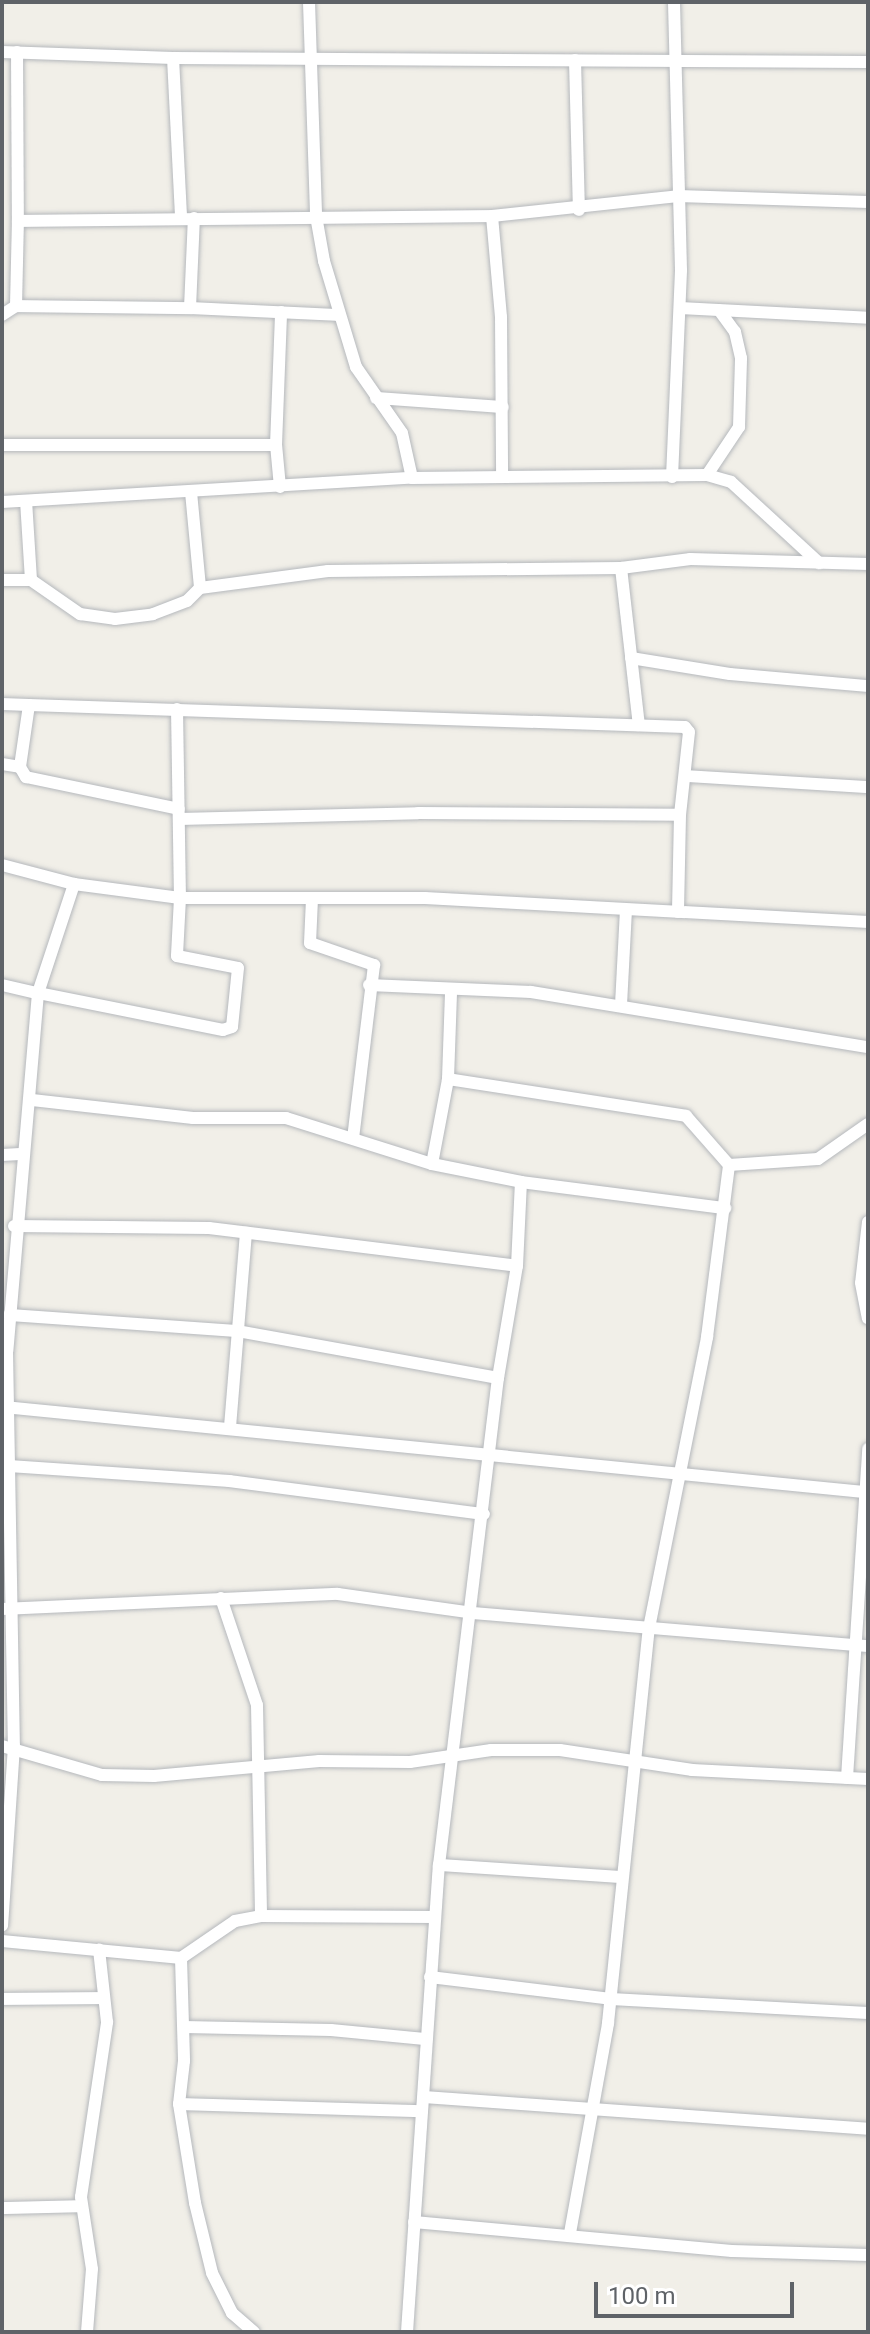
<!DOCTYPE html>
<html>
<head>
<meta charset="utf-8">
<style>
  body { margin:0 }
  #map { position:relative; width:870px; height:2334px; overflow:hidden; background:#f1efe8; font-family:Roboto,sans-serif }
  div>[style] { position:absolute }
  .roads { filter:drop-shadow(0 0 2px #b5b8bc) drop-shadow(0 0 2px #b5b8bc) }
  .minor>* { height:12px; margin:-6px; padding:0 6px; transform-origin:6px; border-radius:6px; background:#fff }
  span { translate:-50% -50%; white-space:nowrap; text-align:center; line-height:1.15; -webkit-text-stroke:6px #fff; paint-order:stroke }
  .frame { position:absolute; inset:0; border:4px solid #5f6368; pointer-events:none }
  .scale { position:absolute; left:594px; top:2282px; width:200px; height:36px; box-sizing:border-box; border:4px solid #5f6368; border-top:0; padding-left:10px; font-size:24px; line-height:28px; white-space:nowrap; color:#5f6368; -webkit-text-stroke:6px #fff; paint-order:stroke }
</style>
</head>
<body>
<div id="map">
  <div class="roads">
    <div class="minor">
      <div style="left:309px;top:2px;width:214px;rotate:88.1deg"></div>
      <div style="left:316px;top:216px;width:46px;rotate:79.9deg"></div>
      <div style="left:324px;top:261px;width:111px;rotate:73.2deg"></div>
      <div style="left:356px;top:367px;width:80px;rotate:55.1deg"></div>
      <div style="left:402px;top:433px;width:46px;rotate:77.5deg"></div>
      <div style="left:2px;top:52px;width:171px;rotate:2deg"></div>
      <div style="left:173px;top:58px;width:695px;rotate:0.33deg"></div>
      <div style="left:17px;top:52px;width:169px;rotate:89.7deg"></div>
      <div style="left:173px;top:58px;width:159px;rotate:87.1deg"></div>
      <div style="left:575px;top:60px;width:150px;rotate:88.5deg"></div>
      <div style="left:492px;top:216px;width:101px;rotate:84.9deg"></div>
      <div style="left:501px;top:317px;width:158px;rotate:89.6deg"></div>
      <div style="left:16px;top:306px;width:174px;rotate:0.7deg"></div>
      <div style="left:190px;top:308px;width:90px;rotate:-87.5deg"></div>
      <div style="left:190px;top:308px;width:146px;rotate:2.7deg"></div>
      <div style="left:680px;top:308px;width:188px;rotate:3deg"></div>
      <div style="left:2px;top:315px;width:17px;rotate:-33deg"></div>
      <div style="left:16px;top:306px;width:85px;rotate:-88.7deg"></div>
      <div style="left:18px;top:221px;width:474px;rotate:-0.6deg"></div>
      <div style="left:492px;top:216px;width:187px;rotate:-6.1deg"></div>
      <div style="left:678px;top:196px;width:190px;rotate:1.8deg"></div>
      <div style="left:376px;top:398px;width:127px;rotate:4.1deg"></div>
      <div style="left:2px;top:445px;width:274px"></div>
      <div style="left:707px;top:475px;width:58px;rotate:-56.3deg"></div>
      <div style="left:739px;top:427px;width:69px;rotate:-88.3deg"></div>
      <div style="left:741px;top:358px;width:27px;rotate:-103deg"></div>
      <div style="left:735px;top:332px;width:27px;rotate:-126deg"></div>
      <div style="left:672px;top:477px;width:207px;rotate:-87.5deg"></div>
      <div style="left:681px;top:270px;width:268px;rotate:-91.5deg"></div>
      <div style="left:280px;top:487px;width:42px;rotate:-95.4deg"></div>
      <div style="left:276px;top:445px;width:133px;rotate:-87.8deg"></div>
      <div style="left:191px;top:492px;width:96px;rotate:84.6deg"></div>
      <div style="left:200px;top:588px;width:129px;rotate:-7.6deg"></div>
      <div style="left:328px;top:571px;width:293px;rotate:-0.6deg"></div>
      <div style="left:621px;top:568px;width:70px;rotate:-7.4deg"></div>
      <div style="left:690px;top:559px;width:178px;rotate:1.6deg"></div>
      <div style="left:2px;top:502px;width:411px;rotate:-3.4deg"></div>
      <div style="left:412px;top:478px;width:295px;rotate:-0.6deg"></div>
      <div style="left:707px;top:475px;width:25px;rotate:16deg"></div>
      <div style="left:731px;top:482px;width:120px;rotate:42.6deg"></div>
      <div style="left:621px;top:568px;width:158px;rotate:83.5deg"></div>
      <div style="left:2px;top:580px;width:29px"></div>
      <div style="left:31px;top:580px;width:79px;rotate:-93.6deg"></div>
      <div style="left:31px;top:580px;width:60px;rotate:34.8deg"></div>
      <div style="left:80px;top:614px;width:35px;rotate:8deg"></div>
      <div style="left:115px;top:619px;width:38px;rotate:-7deg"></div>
      <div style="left:153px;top:614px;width:36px;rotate:-21deg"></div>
      <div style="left:187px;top:601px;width:18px;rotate:-45deg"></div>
      <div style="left:631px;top:658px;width:100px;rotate:9.2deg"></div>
      <div style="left:730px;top:674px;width:139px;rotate:5deg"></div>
      <div style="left:2px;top:704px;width:27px;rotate:2deg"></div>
      <div style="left:29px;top:705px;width:63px;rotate:98.3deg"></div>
      <div style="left:20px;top:767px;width:12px;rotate:59deg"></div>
      <div style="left:26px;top:777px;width:156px;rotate:11.8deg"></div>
      <div style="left:29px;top:705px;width:656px;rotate:1.92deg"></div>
      <div style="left:685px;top:727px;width:6px;rotate:51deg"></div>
      <div style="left:689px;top:732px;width:83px;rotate:96.2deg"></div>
      <div style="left:680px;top:815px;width:97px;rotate:91.2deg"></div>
      <div style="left:177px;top:709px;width:189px;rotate:89.1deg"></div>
      <div style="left:180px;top:898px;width:245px"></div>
      <div style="left:425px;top:898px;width:444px;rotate:3.1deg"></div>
      <div style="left:2px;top:764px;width:18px;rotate:9deg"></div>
      <div style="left:686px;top:776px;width:182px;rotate:3.5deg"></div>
      <div style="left:179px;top:819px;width:239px;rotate:-1.4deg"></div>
      <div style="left:418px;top:813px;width:262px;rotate:0.4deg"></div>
      <div style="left:2px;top:865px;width:74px;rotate:14.8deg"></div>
      <div style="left:74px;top:884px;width:107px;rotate:7.5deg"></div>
      <div style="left:180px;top:898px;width:58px;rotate:93deg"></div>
      <div style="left:177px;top:956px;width:62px;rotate:11.1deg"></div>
      <div style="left:238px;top:968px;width:59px;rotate:95.8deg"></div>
      <div style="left:232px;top:1027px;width:9px;rotate:162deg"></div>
      <div style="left:223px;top:1030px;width:189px;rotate:-168.7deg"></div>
      <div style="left:38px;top:993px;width:115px;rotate:-71.7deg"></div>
      <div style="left:312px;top:899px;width:44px;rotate:92.6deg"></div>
      <div style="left:310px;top:943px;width:68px;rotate:19deg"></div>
      <div style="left:374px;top:965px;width:174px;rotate:96.9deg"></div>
      <div style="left:2px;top:985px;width:37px;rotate:13deg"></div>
      <div style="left:38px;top:993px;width:359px;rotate:94.9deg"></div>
      <div style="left:7px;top:1351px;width:395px;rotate:89deg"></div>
      <div style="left:14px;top:1746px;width:180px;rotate:93.8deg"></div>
      <div style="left:369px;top:985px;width:162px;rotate:2.5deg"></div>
      <div style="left:531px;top:992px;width:341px;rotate:9.3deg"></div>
      <div style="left:621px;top:1005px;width:95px;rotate:-87deg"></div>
      <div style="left:448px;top:1079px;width:241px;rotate:8.8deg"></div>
      <div style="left:686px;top:1116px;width:65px;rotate:48.7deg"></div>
      <div style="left:32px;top:1100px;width:162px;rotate:6.4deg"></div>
      <div style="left:193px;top:1118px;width:93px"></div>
      <div style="left:286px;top:1118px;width:153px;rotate:17.5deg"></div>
      <div style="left:432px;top:1164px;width:91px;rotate:11.4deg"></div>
      <div style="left:521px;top:1182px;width:206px;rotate:7.3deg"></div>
      <div style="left:2px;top:1155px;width:18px;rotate:-3deg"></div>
      <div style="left:432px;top:1164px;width:86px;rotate:-79.3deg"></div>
      <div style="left:448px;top:1079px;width:88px;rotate:-88deg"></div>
      <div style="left:868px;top:1222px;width:61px;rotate:96.5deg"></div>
      <div style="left:861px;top:1283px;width:36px;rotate:79deg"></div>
      <div style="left:14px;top:1226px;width:195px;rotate:0.6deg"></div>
      <div style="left:209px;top:1228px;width:310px;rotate:7deg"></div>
      <div style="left:9px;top:1315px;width:229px;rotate:4deg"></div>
      <div style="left:237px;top:1331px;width:265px;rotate:10.2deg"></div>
      <div style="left:4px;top:1407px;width:864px;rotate:5.64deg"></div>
      <div style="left:230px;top:1427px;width:195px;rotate:-85.3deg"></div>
      <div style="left:9px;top:1466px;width:221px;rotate:3.9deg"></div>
      <div style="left:229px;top:1481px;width:257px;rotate:7.4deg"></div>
      <div style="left:221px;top:1598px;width:113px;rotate:71.4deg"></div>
      <div style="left:257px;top:1705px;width:211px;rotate:88.9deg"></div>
      <div style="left:2px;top:1609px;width:336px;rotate:-2.6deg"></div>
      <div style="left:338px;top:1594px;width:136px;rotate:8deg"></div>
      <div style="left:473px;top:1613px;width:396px;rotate:4.8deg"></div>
      <div style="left:2px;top:1746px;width:104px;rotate:16.2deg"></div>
      <div style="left:102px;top:1775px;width:52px;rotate:1.1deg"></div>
      <div style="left:154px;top:1776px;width:166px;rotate:-5.2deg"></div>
      <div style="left:319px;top:1761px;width:91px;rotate:0.6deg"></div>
      <div style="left:410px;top:1762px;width:82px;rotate:-8.4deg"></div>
      <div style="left:491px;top:1750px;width:69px"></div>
      <div style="left:560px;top:1750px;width:134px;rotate:8.6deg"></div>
      <div style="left:692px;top:1770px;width:176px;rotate:2.9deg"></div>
      <div style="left:847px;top:1778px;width:330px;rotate:-86.3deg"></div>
      <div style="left:439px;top:1865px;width:183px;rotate:3.8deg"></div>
      <div style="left:2px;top:1941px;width:180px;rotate:5.4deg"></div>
      <div style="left:181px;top:1958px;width:65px;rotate:-34.4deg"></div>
      <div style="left:235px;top:1921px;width:26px;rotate:-11deg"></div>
      <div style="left:261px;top:1916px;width:174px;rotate:0.3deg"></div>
      <div style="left:181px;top:1958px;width:103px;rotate:88.3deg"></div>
      <div style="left:184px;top:2061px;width:43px;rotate:96.6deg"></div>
      <div style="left:179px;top:2104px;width:100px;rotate:80.8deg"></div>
      <div style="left:195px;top:2203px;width:72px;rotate:76.3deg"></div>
      <div style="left:212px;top:2273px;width:45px;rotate:63.4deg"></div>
      <div style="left:232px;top:2313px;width:29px;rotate:41deg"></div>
      <div style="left:430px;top:1977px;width:182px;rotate:6.9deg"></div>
      <div style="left:611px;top:1999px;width:257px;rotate:3.1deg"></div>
      <div style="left:2px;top:1999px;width:101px;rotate:-0.6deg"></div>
      <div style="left:184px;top:2027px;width:147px;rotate:1.2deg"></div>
      <div style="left:331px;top:2030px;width:94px;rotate:5.5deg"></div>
      <div style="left:424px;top:2097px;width:445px;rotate:4.1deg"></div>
      <div style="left:179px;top:2104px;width:243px;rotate:1.7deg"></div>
      <div style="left:2px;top:2208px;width:80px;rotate:-1.4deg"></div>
      <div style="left:414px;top:2222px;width:319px;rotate:5.2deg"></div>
      <div style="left:732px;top:2251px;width:136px;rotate:1.7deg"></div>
      <div style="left:570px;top:2233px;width:213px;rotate:-79.7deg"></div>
      <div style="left:608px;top:2023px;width:397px;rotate:-84.1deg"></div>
      <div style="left:649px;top:1628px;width:297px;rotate:-78.7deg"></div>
      <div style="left:707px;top:1337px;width:173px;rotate:-82.7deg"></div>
      <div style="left:729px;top:1165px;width:89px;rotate:-3.9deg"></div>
      <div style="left:818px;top:1159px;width:61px;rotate:-35deg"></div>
      <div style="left:87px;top:2332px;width:63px;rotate:-85.5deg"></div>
      <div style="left:92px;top:2269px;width:73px;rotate:-98.7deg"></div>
      <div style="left:81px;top:2197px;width:177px;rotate:-81.5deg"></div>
      <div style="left:107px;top:2022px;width:73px;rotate:-96.3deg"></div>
      <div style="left:407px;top:2332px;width:468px;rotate:-86.1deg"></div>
      <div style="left:439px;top:1865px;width:491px;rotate:-83.1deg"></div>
      <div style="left:498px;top:1378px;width:114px;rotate:-80.4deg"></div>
      <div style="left:517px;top:1266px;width:84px;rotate:-87.3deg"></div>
    </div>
  </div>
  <div class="frame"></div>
  <div class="scale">100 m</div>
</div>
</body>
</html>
